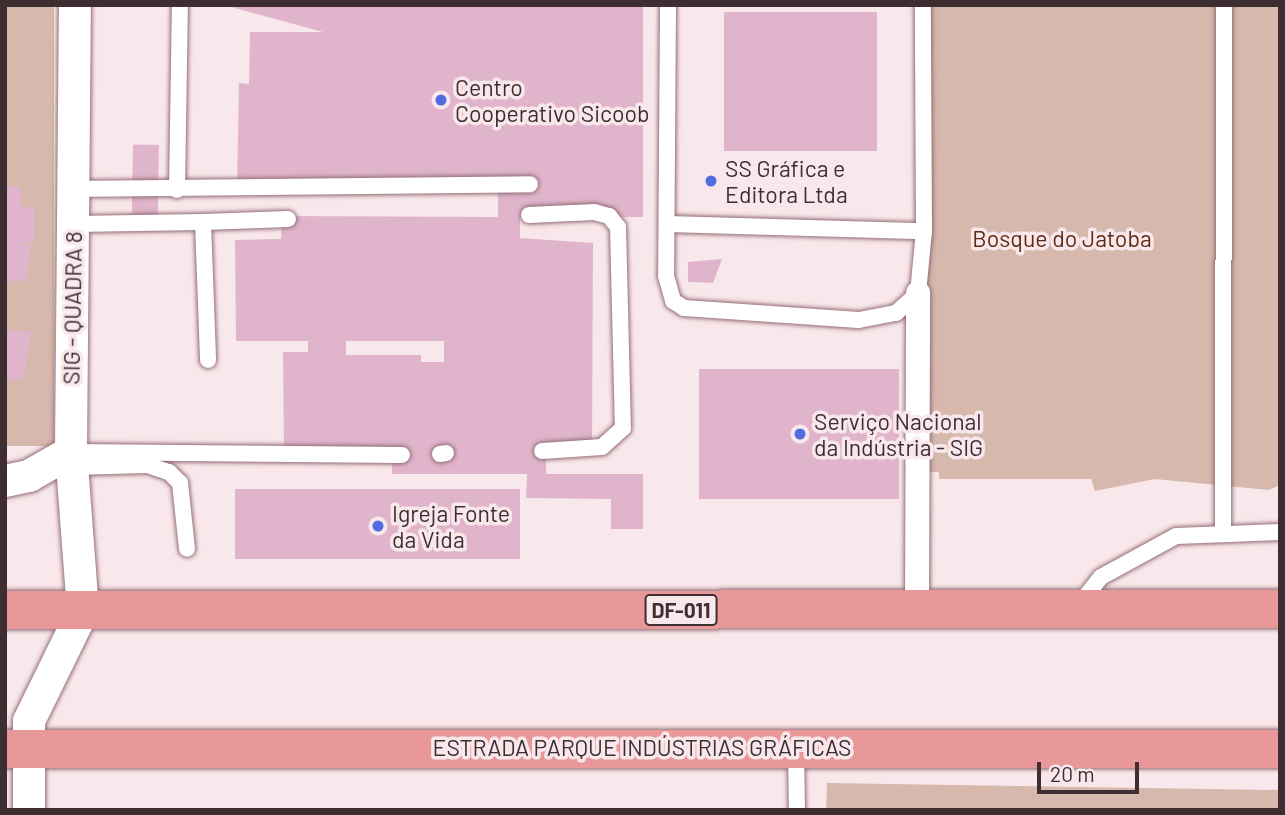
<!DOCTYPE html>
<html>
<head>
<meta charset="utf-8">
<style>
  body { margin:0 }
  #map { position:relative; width:1285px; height:815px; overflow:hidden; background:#f9e8eb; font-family:Barlow,sans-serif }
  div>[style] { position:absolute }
  .green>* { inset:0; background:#d6b8ac; transform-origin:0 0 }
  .building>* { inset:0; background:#e0b5cc; transform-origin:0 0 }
  .roads { filter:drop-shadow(0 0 2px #946e77) drop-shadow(0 0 2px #946e77) }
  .service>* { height:16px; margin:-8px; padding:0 8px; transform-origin:8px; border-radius:8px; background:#fff }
  .pedestrian>* { height:24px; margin:-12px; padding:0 12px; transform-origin:12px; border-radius:12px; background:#fff }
  .minor>* { height:32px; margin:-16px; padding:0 16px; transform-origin:16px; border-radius:16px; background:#fff }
  .primary>* { height:38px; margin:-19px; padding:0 19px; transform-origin:19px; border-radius:19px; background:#e89899 }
  .dots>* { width:19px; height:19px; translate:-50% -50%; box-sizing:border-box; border:4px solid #f9e8eb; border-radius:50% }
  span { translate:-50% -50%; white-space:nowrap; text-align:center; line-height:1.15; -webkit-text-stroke:7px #f9e8eb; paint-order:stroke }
  .shield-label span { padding:2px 5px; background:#f9e8eb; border:2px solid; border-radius:5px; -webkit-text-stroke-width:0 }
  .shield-label { font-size:21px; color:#3e2d31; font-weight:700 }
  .poi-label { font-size:23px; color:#3e2d31 }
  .left { translate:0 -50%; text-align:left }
  .park-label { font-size:23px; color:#622a13 }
  .street-label { font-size:23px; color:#3e2d31 }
  .frame { position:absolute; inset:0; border:7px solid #3e2d31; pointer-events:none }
  .scale { position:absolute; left:1037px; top:762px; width:102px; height:32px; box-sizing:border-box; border:4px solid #3e2d31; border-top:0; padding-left:9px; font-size:21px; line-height:24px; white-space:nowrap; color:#3e2d31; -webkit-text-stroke:5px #f9e8eb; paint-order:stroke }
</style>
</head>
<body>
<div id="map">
  <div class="green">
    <div style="left:5px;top:5px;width:49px;height:441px"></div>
    <div style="clip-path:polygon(917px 5px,1280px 5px,1280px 485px,1269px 490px,1155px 479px,1095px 491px,1091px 479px,939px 479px,939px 472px,921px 472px)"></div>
    <div style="clip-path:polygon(827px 783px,1280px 790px,1280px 810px,826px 810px)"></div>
  </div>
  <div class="building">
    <div style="clip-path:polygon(evenodd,224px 5px,643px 5px,643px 217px,520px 217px,520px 238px,593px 243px,592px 456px,546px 456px,546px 474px,643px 474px,643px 529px,611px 529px,611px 499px,526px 498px,527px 474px,392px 474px,392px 452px,284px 453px,283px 352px,308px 352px,308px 341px,236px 341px,235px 240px,281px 239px,282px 216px,498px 217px,498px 189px,237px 189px,239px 83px,249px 84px,250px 32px,323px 32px,224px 5px,346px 341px,444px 341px,444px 362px,421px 362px,421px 355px,346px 355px,346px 341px)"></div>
    <div style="left:877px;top:12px;width:139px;height:153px;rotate:90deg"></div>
    <div style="left:159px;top:145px;width:70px;height:26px;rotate:91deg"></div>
    <div style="clip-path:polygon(5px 186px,21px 186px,21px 207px,34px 207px,34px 243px,22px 243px,31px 246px,27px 281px,5px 281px)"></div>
    <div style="clip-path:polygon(722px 259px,713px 283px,688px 282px,688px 262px)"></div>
    <div style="clip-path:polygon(5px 330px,31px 331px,24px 380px,5px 380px)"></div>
    <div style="left:699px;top:369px;width:200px;height:130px"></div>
    <div style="left:235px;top:489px;width:285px;height:70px"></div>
  </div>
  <div class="roads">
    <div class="service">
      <div style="left:668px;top:5px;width:271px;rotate:90.4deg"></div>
      <div style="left:666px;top:276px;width:26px;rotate:74deg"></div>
      <div style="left:673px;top:301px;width:13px;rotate:32deg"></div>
      <div style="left:684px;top:308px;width:175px;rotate:3.9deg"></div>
      <div style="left:859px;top:320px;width:38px;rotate:-11deg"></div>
      <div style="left:896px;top:313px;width:30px;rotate:-42deg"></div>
      <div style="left:918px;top:293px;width:62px;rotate:-84.5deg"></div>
      <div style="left:924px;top:231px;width:226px;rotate:-90.3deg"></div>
      <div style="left:74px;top:189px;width:456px;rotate:-0.6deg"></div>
      <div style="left:177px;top:190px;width:185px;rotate:-89.1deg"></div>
      <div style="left:529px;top:215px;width:65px;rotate:-2.6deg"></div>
      <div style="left:594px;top:212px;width:16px;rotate:15deg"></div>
      <div style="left:609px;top:216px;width:14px;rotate:51deg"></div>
      <div style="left:618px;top:227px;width:201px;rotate:88.6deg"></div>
      <div style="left:623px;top:428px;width:28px;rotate:138deg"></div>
      <div style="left:602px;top:447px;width:60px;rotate:176.2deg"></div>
      <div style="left:203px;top:222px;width:85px;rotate:-2deg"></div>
      <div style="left:73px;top:224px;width:130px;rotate:-0.9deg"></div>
      <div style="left:203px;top:222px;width:138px;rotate:87.9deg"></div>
      <div style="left:667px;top:224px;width:257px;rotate:1.6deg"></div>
      <div style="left:71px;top:452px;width:331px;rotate:0.5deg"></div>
      <div style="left:440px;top:454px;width:6px;rotate:-9deg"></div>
      <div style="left:72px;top:467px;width:75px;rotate:-1.5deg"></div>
      <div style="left:147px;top:465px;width:23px;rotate:18deg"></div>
      <div style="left:169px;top:472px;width:16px;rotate:45deg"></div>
      <div style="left:180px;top:483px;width:66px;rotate:83.9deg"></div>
      <div style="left:1223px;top:531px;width:526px;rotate:-89.89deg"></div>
      <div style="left:1079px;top:605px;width:36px;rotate:-52deg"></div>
      <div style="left:1101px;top:577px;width:85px;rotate:-28.7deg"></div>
      <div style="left:1176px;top:536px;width:104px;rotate:-2.2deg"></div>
      <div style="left:796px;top:749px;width:61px;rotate:89.1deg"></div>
    </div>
    <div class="pedestrian">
      <div style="left:917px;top:610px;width:317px;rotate:-89.8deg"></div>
    </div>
    <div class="minor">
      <div style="left:5px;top:481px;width:25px;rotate:-12deg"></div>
      <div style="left:29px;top:476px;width:48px;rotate:-29.7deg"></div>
      <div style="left:29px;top:810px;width:89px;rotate:-90deg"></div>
      <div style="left:29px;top:721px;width:123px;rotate:-63.9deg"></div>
      <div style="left:83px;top:611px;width:159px;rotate:-94.3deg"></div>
      <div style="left:71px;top:452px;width:447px;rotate:-89.5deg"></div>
    </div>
    <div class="primary">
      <div style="left:5px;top:610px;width:1275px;rotate:-0.04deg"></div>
      <div style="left:5px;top:749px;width:1275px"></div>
    </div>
  </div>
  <div class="dots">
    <div style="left:441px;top:100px;background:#506de2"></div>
    <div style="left:711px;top:181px;background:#506de2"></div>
    <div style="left:800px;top:434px;background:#506de2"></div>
    <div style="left:378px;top:526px;background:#506de2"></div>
  </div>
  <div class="shield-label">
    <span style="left:681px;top:610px">DF-011</span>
  </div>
  <div class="poi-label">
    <span class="left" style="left:455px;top:100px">Centro<br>Cooperativo Sicoob</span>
    <span class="left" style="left:725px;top:181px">SS Gráfica e<br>Editora Ltda</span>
    <span class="left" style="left:814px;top:434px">Serviço Nacional<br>da Indústria - SIG</span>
    <span class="left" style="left:392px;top:526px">Igreja Fonte<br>da Vida</span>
  </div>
  <div class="park-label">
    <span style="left:1062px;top:238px">Bosque do Jatoba</span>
  </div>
  <div class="street-label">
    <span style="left:72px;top:308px;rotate:-89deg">SIG - QUADRA 8</span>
    <span style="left:642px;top:747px">ESTRADA PARQUE INDÚSTRIAS GRÁFICAS</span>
  </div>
  <div class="frame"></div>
  <div class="scale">20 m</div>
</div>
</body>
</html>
